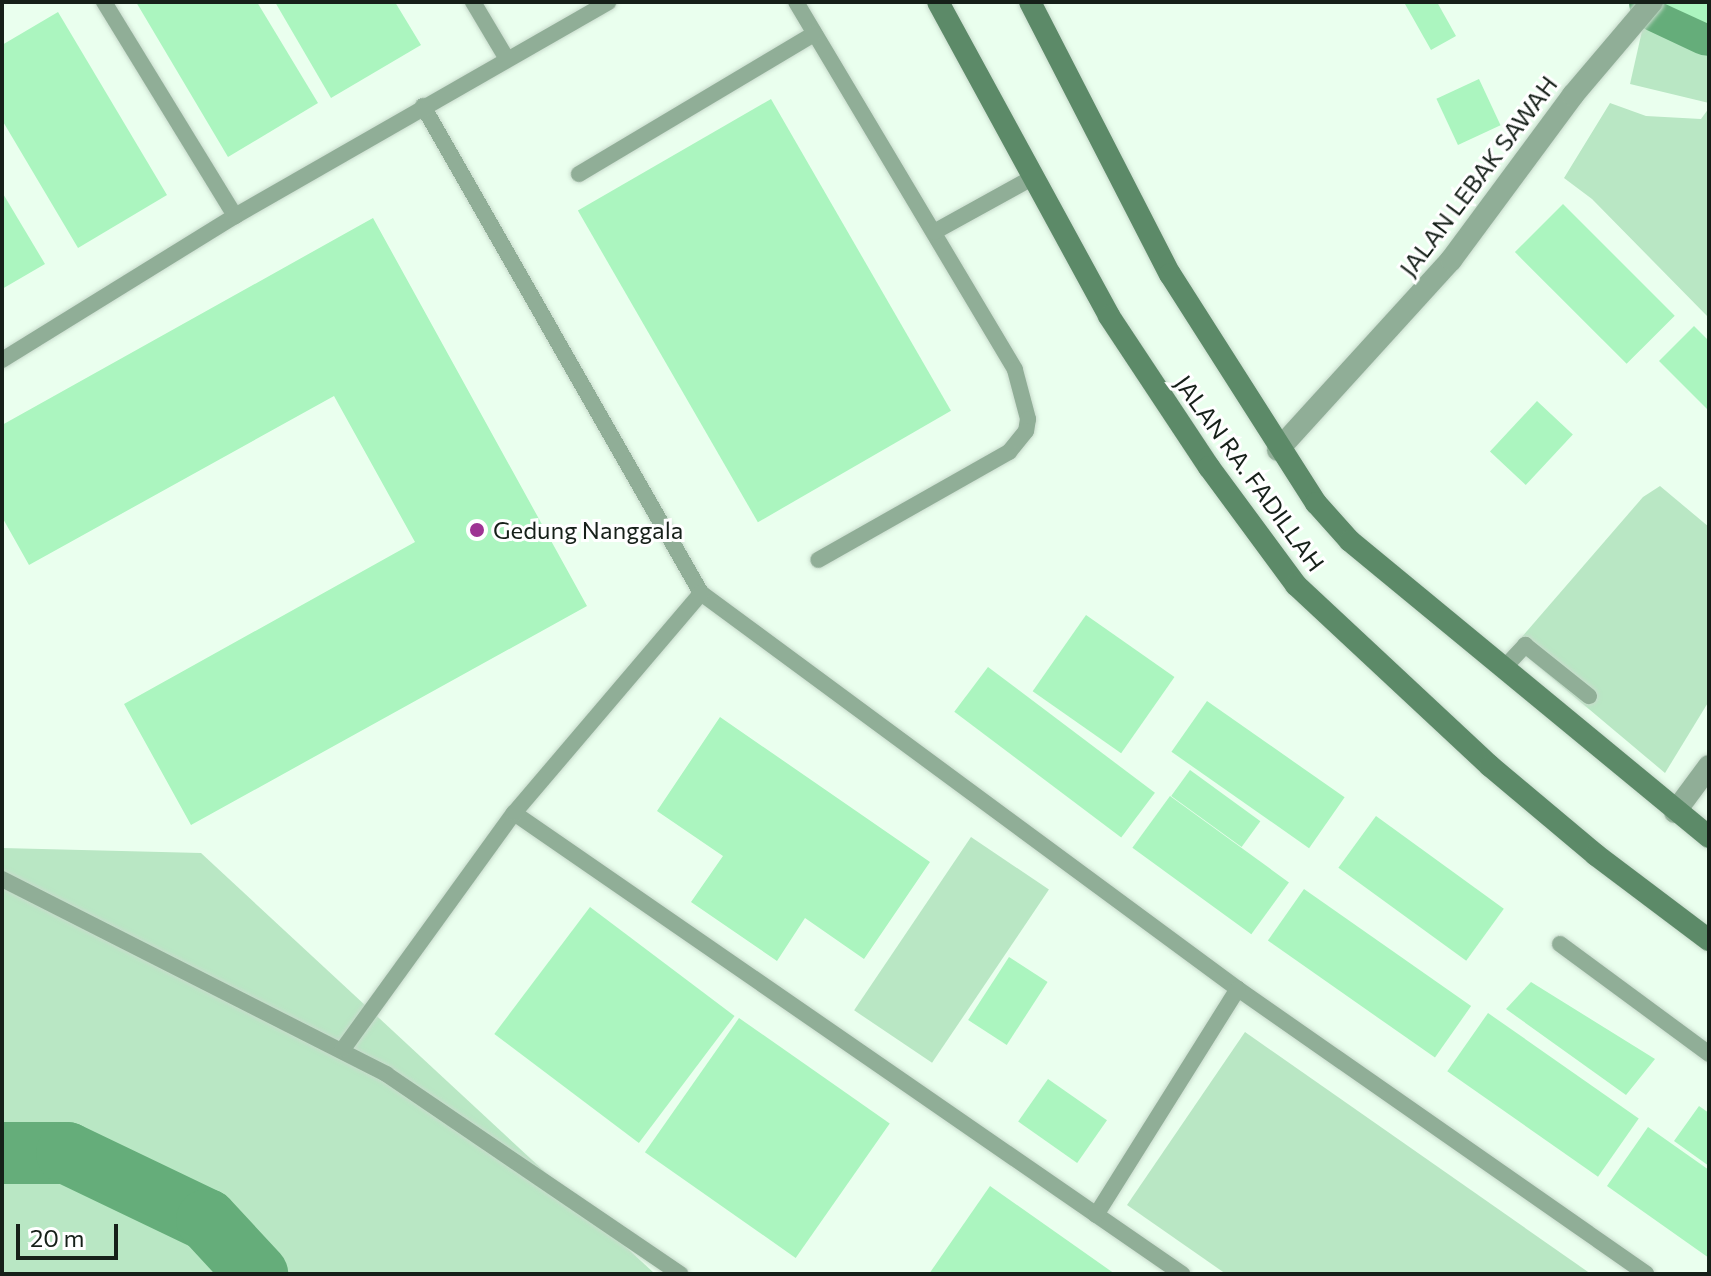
<!DOCTYPE html>
<html>
<head>
<meta charset="utf-8">
<style>
  body { margin:0 }
  #map { position:relative; width:1711px; height:1276px; overflow:hidden; background:#eaffee; font-family:Commissioner,sans-serif }
  div>[style] { position:absolute }
  .green>* { inset:0; background:#b9e7c4; transform-origin:0 0 }
  .river>* { height:62px; margin:-31px; padding:0 31px; transform-origin:31px; border-radius:31px; background:#65ad7a }
  .building>* { inset:0; background:#abf5bf; transform-origin:0 0 }
  .roads { filter:drop-shadow(0 0 2px #c8dbcc) drop-shadow(0 0 2px #c8dbcc) }
  .service>* { height:16px; margin:-8px; padding:0 8px; transform-origin:8px; border-radius:8px; background:#90ae97 }
  .minor>* { height:22px; margin:-11px; padding:0 11px; transform-origin:11px; border-radius:11px; background:#90ae97 }
  .secondary>* { height:22px; margin:-11px; padding:0 11px; transform-origin:11px; border-radius:11px; background:#5c8a68 }
  .dots>* { width:22px; height:22px; translate:-50% -50%; box-sizing:border-box; border:4px solid #fff; border-radius:50% }
  span { translate:-50% -50%; white-space:nowrap; text-align:center; line-height:1.15; -webkit-text-stroke:6px #fff; paint-order:stroke }
  .street-label { font-size:24px; color:#162019 }
  .poi-label { font-size:24px; color:#162019 }
  .left { translate:0 -50%; text-align:left }
  .frame { position:absolute; inset:0; border:4px solid #162019; pointer-events:none }
  .scale { position:absolute; left:16px; top:1224px; width:102px; height:36px; box-sizing:border-box; border:4px solid #162019; border-top:0; padding-left:10px; font-size:24px; line-height:28px; white-space:nowrap; color:#162019; -webkit-text-stroke:6px #fff; paint-order:stroke }
</style>
</head>
<body>
<div id="map">
  <div class="green">
    <div style="clip-path:polygon(1644px 22px,1709px 38px,1709px 103px,1630px 84px)"></div>
    <div style="clip-path:polygon(1610px 103px,1646px 116px,1701px 119px,1709px 108px,1709px 318px,1592px 199px,1564px 178px)"></div>
    <div style="clip-path:polygon(1660px 486px,1709px 527px,1709px 701px,1665px 773px,1514px 646px,1643px 497px)"></div>
    <div style="left:971px;top:837px;width:94px;height:209px;rotate:34deg"></div>
    <div style="clip-path:polygon(2px 848px,201px 853px,654px 1273px,2px 1274px)"></div>
    <div style="clip-path:polygon(1245px 1032px,1591px 1274px,1226px 1274px,1127px 1205px)"></div>
  </div>
  <div class="river">
    <div style="left:1660px;top:2px;width:54px;rotate:25.1deg"></div>
    <div style="left:2px;top:1153px;width:65px"></div>
    <div style="left:67px;top:1153px;width:155px;rotate:25.6deg"></div>
    <div style="left:207px;top:1220px;width:74px;rotate:47.2deg"></div>
  </div>
  <div class="building">
    <div style="clip-path:polygon(136px 2px,257px 2px,318px 103px,228px 157px)"></div>
    <div style="clip-path:polygon(275px 2px,395px 2px,421px 45px,331px 98px)"></div>
    <div style="clip-path:polygon(1409px 2px,1437px 2px,1456px 36px,1431px 50px,1405px 4px)"></div>
    <div style="clip-path:polygon(1661px 2px,1709px 2px,1709px 24px)"></div>
    <div style="clip-path:polygon(58px 12px,167px 195px,78px 248px,2px 120px,2px 45px)"></div>
    <div style="left:1479px;top:79px;width:51px;height:47px;rotate:65deg"></div>
    <div style="left:771px;top:99px;width:360px;height:223px;rotate:60deg"></div>
    <div style="clip-path:polygon(2px 192px,45px 264px,2px 289px)"></div>
    <div style="left:1563px;top:204px;width:158px;height:68px;rotate:45deg"></div>
    <div style="clip-path:polygon(373px 218px,587px 606px,191px 825px,124px 704px,415px 542px,334px 396px,29px 565px,2px 517px,2px 425px)"></div>
    <div style="clip-path:polygon(1694px 326px,1709px 341px,1709px 411px,1659px 361px)"></div>
    <div style="left:1537px;top:401px;width:49px;height:69px;rotate:43deg"></div>
    <div style="left:1086px;top:615px;width:108px;height:93px;rotate:35deg"></div>
    <div style="left:988px;top:667px;width:209px;height:56px;rotate:37deg"></div>
    <div style="left:1207px;top:701px;width:168px;height:62px;rotate:35deg"></div>
    <div style="clip-path:polygon(720px 717px,930px 862px,864px 959px,805px 918px,777px 961px,691px 902px,723px 856px,657px 811px)"></div>
    <div style="left:1190px;top:770px;width:87px;height:32px;rotate:36deg"></div>
    <div style="left:1170px;top:796px;width:147px;height:64px;rotate:36deg"></div>
    <div style="left:1376px;top:816px;width:158px;height:64px;rotate:36deg"></div>
    <div style="left:1304px;top:889px;width:204px;height:63px;rotate:35deg"></div>
    <div style="left:590px;top:907px;width:181px;height:159px;rotate:37deg"></div>
    <div style="left:1009px;top:957px;width:46px;height:75px;rotate:33deg"></div>
    <div style="clip-path:polygon(1531px 982px,1655px 1059px,1626px 1095px,1506px 1009px)"></div>
    <div style="left:1488px;top:1013px;width:184px;height:71px;rotate:35deg"></div>
    <div style="left:739px;top:1018px;width:184px;height:164px;rotate:35deg"></div>
    <div style="left:1048px;top:1079px;width:72px;height:52px;rotate:35deg"></div>
    <div style="clip-path:polygon(1699px 1106px,1709px 1113px,1709px 1166px,1674px 1141px)"></div>
    <div style="clip-path:polygon(1648px 1127px,1709px 1170px,1709px 1258px,1607px 1186px)"></div>
    <div style="clip-path:polygon(990px 1186px,1115px 1274px,929px 1274px)"></div>
  </div>
  <div class="roads">
    <div class="service">
      <div style="left:104px;top:2px;width:251px;rotate:58.5deg"></div>
      <div style="left:473px;top:2px;width:66px;rotate:59.2deg"></div>
      <div style="left:796px;top:2px;width:428px;rotate:59.2deg"></div>
      <div style="left:1015px;top:370px;width:51px;rotate:75.1deg"></div>
      <div style="left:1028px;top:419px;width:12px;rotate:99deg"></div>
      <div style="left:1026px;top:431px;width:27px;rotate:129deg"></div>
      <div style="left:1009px;top:452px;width:219px;rotate:150.5deg"></div>
      <div style="left:423px;top:106px;width:561px;rotate:60.28deg"></div>
      <div style="left:701px;top:593px;width:667px;rotate:36.41deg"></div>
      <div style="left:1238px;top:989px;width:498px;rotate:34.9deg"></div>
      <div style="left:579px;top:174px;width:274px;rotate:-30.8deg"></div>
      <div style="left:934px;top:232px;width:112px;rotate:-28.9deg"></div>
      <div style="left:2px;top:360px;width:274px;rotate:-31.7deg"></div>
      <div style="left:235px;top:216px;width:430px;rotate:-29.8deg"></div>
      <div style="left:1503px;top:669px;width:33px;rotate:-47deg"></div>
      <div style="left:1525px;top:645px;width:82px;rotate:38.6deg"></div>
      <div style="left:514px;top:813px;width:812px;rotate:34.61deg"></div>
      <div style="left:2px;top:879px;width:431px;rotate:26.9deg"></div>
      <div style="left:386px;top:1074px;width:356px;rotate:34.2deg"></div>
      <div style="left:1560px;top:944px;width:185px;rotate:36.4deg"></div>
      <div style="left:343px;top:1049px;width:291px;rotate:-54.1deg"></div>
      <div style="left:514px;top:813px;width:289px;rotate:-49.6deg"></div>
      <div style="left:1096px;top:1215px;width:267px;rotate:-57.9deg"></div>
    </div>
    <div class="minor">
      <div style="left:1278px;top:450px;width:257px;rotate:-47.7deg"></div>
      <div style="left:1451px;top:260px;width:205px;rotate:-53.5deg"></div>
      <div style="left:1573px;top:95px;width:122px;rotate:-49.7deg"></div>
      <div style="left:1675px;top:812px;width:57px;rotate:-53.5deg"></div>
    </div>
    <div class="secondary">
      <div style="left:938px;top:2px;width:358px;rotate:61.4deg"></div>
      <div style="left:1109px;top:316px;width:181px;rotate:56.5deg"></div>
      <div style="left:1209px;top:467px;width:147px;rotate:53.6deg"></div>
      <div style="left:1296px;top:585px;width:265px;rotate:43deg"></div>
      <div style="left:1490px;top:766px;width:138px;rotate:40deg"></div>
      <div style="left:1596px;top:855px;width:141px;rotate:37deg"></div>
      <div style="left:1030px;top:2px;width:306px;rotate:62.8deg"></div>
      <div style="left:1170px;top:274px;width:272px;rotate:57.5deg"></div>
      <div style="left:1316px;top:503px;width:51px;rotate:48.2deg"></div>
      <div style="left:1350px;top:541px;width:465px;rotate:39.5deg"></div>
    </div>
  </div>
  <div class="dots">
    <div style="left:477px;top:530px;background:#9e3393"></div>
  </div>
  <div class="street-label">
    <span style="left:1478px;top:176px;rotate:-53deg">JALAN LEBAK SAWAH</span>
    <span style="left:1250px;top:473px;rotate:54deg">JALAN RA. FADILLAH</span>
  </div>
  <div class="poi-label">
    <span class="left" style="left:493px;top:530px">Gedung Nanggala</span>
  </div>
  <div class="frame"></div>
  <div class="scale">20 m</div>
</div>
</body>
</html>
